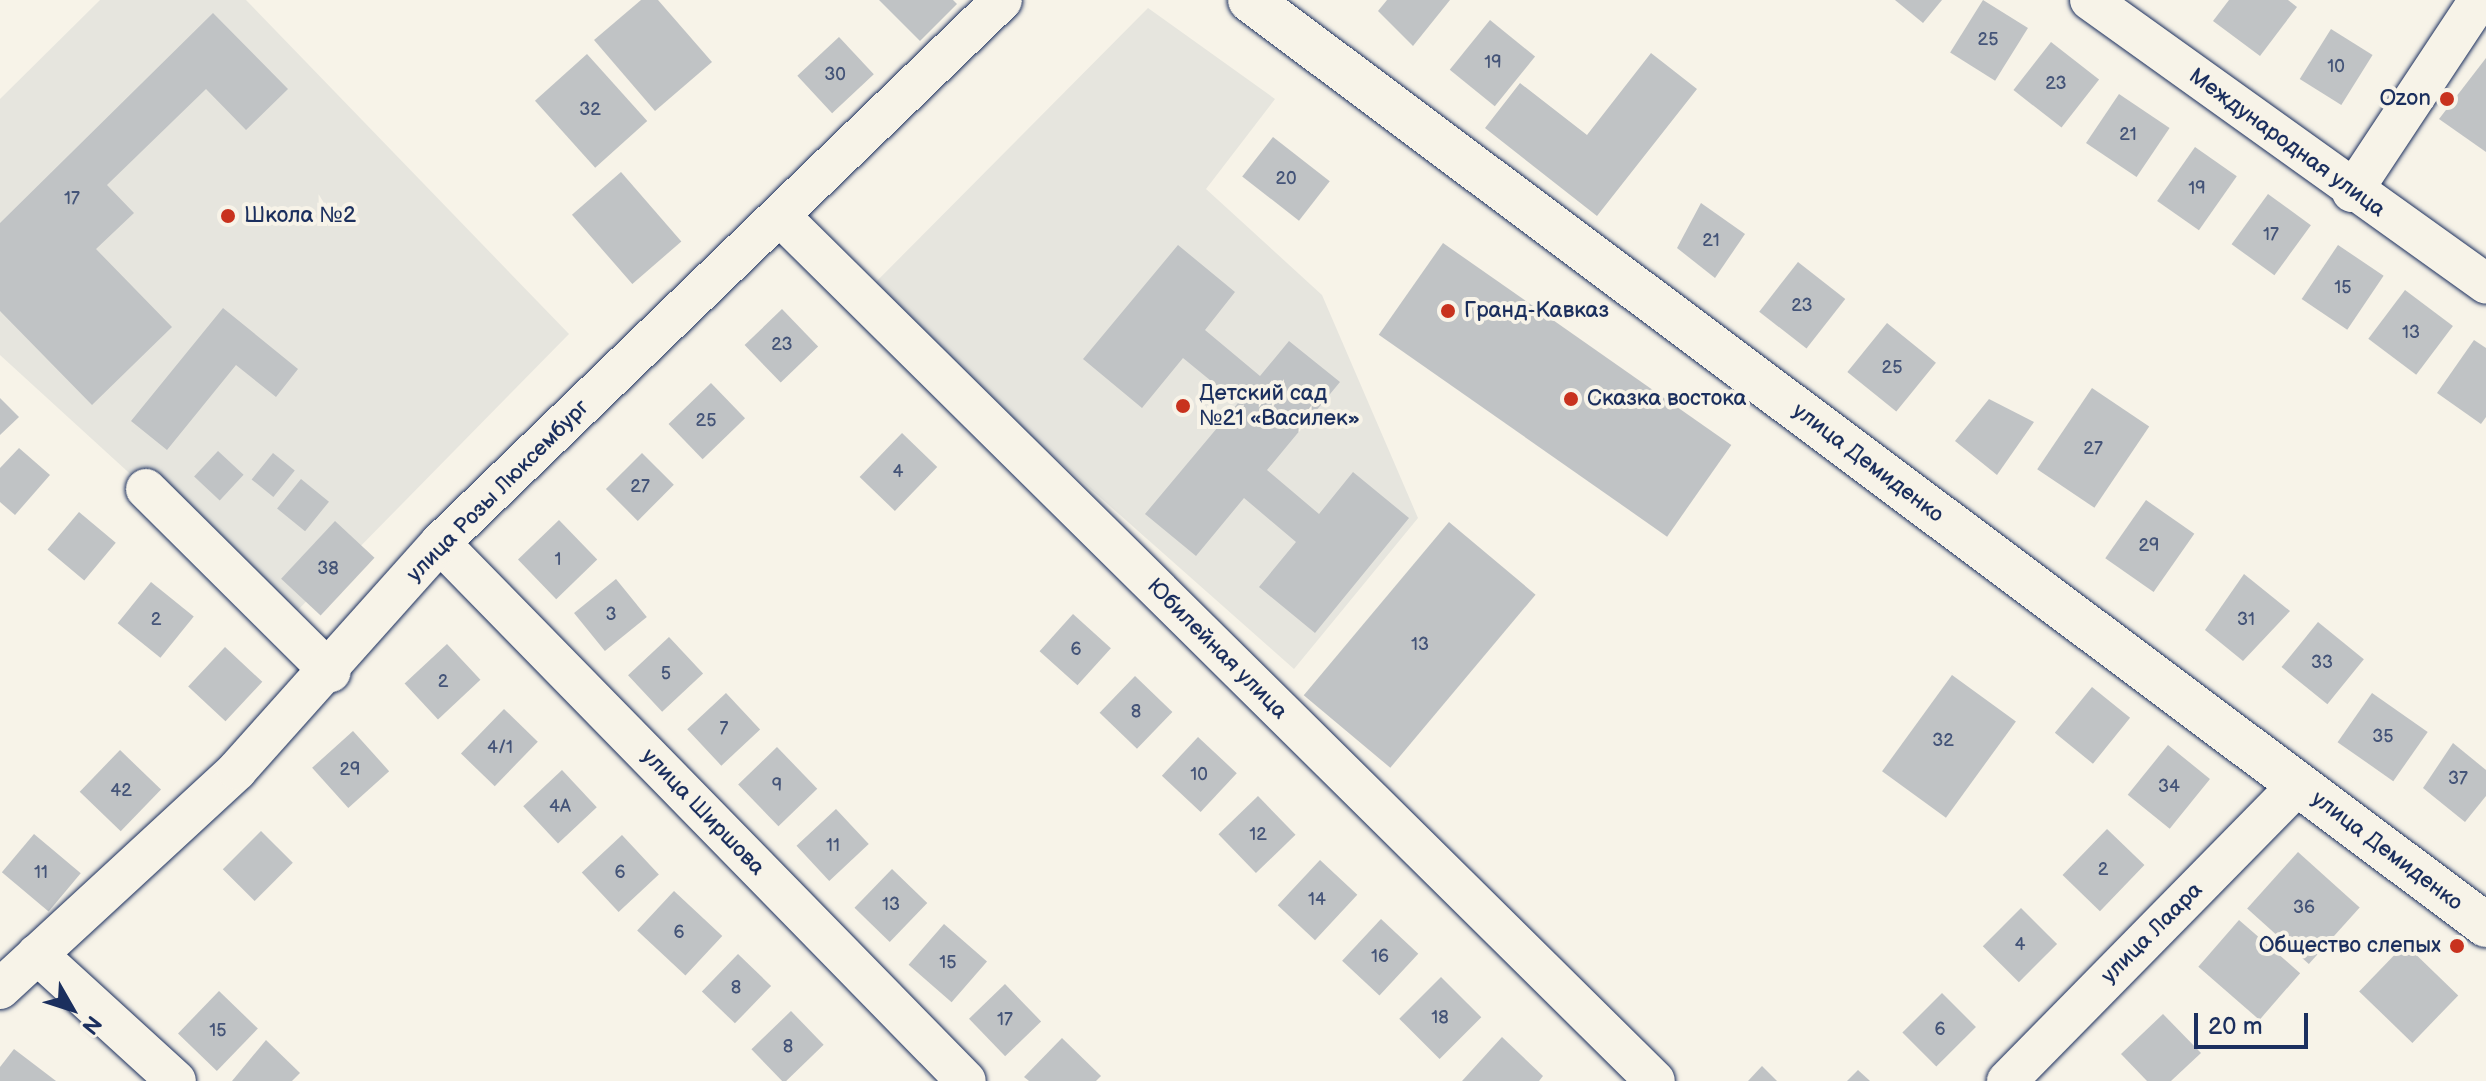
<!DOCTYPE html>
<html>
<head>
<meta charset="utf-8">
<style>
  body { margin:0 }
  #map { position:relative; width:2486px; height:1081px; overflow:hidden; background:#f7f3e8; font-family:"Balsamiq Sans",sans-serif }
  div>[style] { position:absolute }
  .built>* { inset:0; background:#e6e5de }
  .building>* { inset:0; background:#c0c3c5; transform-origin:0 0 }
  .roads { filter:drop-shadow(0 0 2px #1b2f5e) drop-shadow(0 0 2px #1b2f5e) }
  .minor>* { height:40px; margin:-20px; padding:0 20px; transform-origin:20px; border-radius:20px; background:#f7f3e8 }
  .major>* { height:44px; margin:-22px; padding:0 22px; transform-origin:22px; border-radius:22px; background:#f7f3e8 }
  .dots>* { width:22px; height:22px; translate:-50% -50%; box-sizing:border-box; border:4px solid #f7f3e8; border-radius:50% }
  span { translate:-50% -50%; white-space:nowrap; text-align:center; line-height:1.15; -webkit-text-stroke:8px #f7f3e8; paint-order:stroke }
  .number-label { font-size:18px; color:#445478 }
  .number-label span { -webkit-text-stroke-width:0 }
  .poi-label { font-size:22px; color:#1b2f5e }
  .right { translate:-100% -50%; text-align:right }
  .left { translate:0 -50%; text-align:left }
  .street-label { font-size:22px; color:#1b2f5e }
  .north { position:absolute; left:32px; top:969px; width:80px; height:80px; -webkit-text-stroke:6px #f7f3e8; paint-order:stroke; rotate:129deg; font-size:22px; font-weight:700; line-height:32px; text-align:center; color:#1b2f5e }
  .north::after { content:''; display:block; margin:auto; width:28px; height:36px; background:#1b2f5e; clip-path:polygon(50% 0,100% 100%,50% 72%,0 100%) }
  .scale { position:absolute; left:2194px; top:1013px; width:114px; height:36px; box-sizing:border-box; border:4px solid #1b2f5e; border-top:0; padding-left:10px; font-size:24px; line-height:28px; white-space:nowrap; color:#1b2f5e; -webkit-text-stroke:6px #f7f3e8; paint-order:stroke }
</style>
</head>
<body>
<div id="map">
  <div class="built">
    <div style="clip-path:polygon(100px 0,246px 0,569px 334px,289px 619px,0 355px,0 99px)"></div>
    <div style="clip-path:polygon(1148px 8px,1275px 99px,1206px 189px,1322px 295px,1418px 518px,1294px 669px,867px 291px)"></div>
  </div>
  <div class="building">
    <div style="clip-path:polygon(641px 0,658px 0,712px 62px,655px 111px,594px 40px)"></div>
    <div style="clip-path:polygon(879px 0,953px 0,957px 4px,920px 41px)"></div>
    <div style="clip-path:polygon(1387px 0,1450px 0,1413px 46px,1378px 11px)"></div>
    <div style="clip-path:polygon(1895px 0,1942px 0,1923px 23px)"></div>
    <div style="left:1983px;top:0;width:53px;height:62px;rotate:32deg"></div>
    <div style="clip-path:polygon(2229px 0,2288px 0,2297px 7px,2260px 56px,2213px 21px)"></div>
    <div style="clip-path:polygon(213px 13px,288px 89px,246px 130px,206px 89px,107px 185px,134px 213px,96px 249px,172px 327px,92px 405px,0 311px,0 223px)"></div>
    <div style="left:1490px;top:20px;width:58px;height:64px;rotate:39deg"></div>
    <div style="left:2331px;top:29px;width:49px;height:59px;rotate:32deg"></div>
    <div style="left:839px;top:37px;width:51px;height:57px;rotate:47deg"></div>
    <div style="left:2051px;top:42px;width:61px;height:61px;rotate:38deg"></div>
    <div style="clip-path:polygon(1651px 53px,1697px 89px,1597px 216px,1485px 128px,1520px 83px,1587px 135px)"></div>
    <div style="left:587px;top:54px;width:90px;height:70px;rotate:48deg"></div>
    <div style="clip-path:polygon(2486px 58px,2486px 152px,2439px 119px)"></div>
    <div style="left:2119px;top:94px;width:61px;height:59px;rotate:34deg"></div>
    <div style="left:1273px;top:137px;width:72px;height:50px;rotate:38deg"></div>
    <div style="left:2195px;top:147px;width:51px;height:66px;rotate:35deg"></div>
    <div style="left:621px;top:172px;width:92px;height:65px;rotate:49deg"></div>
    <div style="left:2268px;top:194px;width:53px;height:62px;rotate:36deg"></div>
    <div style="clip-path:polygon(1701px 203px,1745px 234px,1715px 278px,1677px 248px)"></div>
    <div style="left:1443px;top:243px;width:352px;height:112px;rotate:35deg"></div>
    <div style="clip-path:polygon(1178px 245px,1235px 292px,1205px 330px,1260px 376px,1289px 341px,1340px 382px,1267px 470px,1319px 514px,1353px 472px,1409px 518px,1315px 633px,1259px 587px,1296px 542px,1244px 498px,1196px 556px,1145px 514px,1238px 403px,1183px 358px,1142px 408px,1083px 359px)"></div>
    <div style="left:2338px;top:245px;width:55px;height:65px;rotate:34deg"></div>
    <div style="left:1798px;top:262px;width:60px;height:63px;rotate:38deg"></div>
    <div style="left:2405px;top:290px;width:60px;height:61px;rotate:37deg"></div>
    <div style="clip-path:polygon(223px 308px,298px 369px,276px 397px,236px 365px,167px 450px,131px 421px)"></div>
    <div style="left:782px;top:309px;width:52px;height:52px;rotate:46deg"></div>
    <div style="left:1887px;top:323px;width:63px;height:63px;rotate:39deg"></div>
    <div style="clip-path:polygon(2474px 340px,2486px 348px,2486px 417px,2481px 424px,2437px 393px)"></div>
    <div style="left:711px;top:383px;width:49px;height:59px;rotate:46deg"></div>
    <div style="left:2092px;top:388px;width:69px;height:98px;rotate:34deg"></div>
    <div style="clip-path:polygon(0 398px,19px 417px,0 435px)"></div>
    <div style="clip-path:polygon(1989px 399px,2034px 422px,1997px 475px,1955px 441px)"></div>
    <div style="left:902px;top:433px;width:49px;height:61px;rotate:44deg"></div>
    <div style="clip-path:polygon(19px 448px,50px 475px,15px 515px,0 502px,0 468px)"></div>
    <div style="left:218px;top:451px;width:35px;height:35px;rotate:43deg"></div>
    <div style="left:273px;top:453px;width:28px;height:34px;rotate:39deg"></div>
    <div style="left:642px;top:453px;width:45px;height:51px;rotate:45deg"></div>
    <div style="left:301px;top:479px;width:36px;height:38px;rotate:39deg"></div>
    <div style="left:2146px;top:500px;width:59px;height:71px;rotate:35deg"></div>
    <div style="left:79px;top:512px;width:48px;height:49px;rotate:40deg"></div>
    <div style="left:559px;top:520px;width:55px;height:57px;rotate:46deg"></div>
    <div style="left:335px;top:521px;width:54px;height:79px;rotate:43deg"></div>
    <div style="left:1449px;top:522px;width:113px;height:226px;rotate:40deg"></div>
    <div style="clip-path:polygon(2244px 574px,2290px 611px,2243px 661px,2205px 630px)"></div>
    <div style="left:616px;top:579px;width:49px;height:54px;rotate:51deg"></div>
    <div style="left:151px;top:582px;width:55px;height:53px;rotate:39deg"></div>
    <div style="left:1073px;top:614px;width:51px;height:50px;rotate:42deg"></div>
    <div style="left:2318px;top:622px;width:59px;height:58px;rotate:39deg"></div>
    <div style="left:669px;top:637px;width:50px;height:56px;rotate:47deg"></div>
    <div style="left:447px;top:644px;width:49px;height:58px;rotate:47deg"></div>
    <div style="left:225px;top:647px;width:51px;height:54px;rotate:43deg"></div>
    <div style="left:1952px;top:675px;width:79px;height:119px;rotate:36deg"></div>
    <div style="left:1135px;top:676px;width:52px;height:51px;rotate:44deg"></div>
    <div style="left:2092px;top:687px;width:49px;height:59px;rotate:39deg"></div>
    <div style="left:726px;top:693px;width:50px;height:53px;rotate:47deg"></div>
    <div style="left:2372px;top:693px;width:68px;height:60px;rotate:35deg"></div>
    <div style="left:504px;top:709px;width:47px;height:62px;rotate:44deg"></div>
    <div style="left:353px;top:731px;width:54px;height:55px;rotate:48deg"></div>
    <div style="left:1198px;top:737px;width:53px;height:53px;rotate:43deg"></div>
    <div style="clip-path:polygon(2453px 743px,2486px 770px,2486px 796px,2465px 822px,2423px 788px)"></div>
    <div style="left:2168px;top:745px;width:54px;height:64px;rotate:39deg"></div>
    <div style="left:777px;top:747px;width:58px;height:54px;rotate:46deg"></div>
    <div style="left:120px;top:750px;width:57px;height:58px;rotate:44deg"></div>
    <div style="left:562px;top:770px;width:51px;height:53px;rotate:47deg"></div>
    <div style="left:1258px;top:796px;width:54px;height:55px;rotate:46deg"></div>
    <div style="left:836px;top:809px;width:48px;height:54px;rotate:47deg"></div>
    <div style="left:2107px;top:829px;width:52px;height:64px;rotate:44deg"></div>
    <div style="left:261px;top:831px;width:45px;height:54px;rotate:45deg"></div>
    <div style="left:34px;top:834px;width:61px;height:50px;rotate:40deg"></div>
    <div style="left:622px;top:835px;width:54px;height:55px;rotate:47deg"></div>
    <div style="left:2298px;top:852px;width:83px;height:76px;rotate:42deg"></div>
    <div style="left:1320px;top:860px;width:51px;height:62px;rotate:43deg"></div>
    <div style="left:892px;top:869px;width:49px;height:54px;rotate:44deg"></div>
    <div style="left:674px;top:891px;width:66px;height:54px;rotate:43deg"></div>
    <div style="left:2021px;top:908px;width:51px;height:54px;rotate:45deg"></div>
    <div style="left:1381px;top:919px;width:51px;height:57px;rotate:43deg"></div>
    <div style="left:2239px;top:920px;width:81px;height:62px;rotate:41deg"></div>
    <div style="left:944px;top:924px;width:57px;height:54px;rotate:41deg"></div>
    <div style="left:2405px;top:944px;width:74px;height:66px;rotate:44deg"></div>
    <div style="left:738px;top:954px;width:46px;height:52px;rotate:44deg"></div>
    <div style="left:1441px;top:977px;width:57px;height:59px;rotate:45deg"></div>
    <div style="left:1005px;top:984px;width:52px;height:50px;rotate:46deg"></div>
    <div style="left:219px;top:991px;width:54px;height:59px;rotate:44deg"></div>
    <div style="left:1942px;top:993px;width:48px;height:56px;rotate:45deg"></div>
    <div style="left:791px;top:1011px;width:47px;height:55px;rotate:46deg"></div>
    <div style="clip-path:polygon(2163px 1014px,2201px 1053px,2171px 1081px,2147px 1081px,2121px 1054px)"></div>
    <div style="clip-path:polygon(1502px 1037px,1543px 1076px,1539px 1081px,1462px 1081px)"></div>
    <div style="clip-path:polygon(1062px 1038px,1101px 1076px,1096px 1081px,1029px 1081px,1024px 1077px)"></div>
    <div style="clip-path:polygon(266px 1040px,300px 1073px,292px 1081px,232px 1081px)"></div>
    <div style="clip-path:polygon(14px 1049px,56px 1081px,0 1081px,0 1067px)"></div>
    <div style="clip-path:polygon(1762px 1066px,1777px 1081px,1748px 1081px)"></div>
    <div style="clip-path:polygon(1858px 1070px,1870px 1081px,1847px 1081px)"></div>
  </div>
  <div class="roads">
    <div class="minor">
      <div style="left:2090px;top:0;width:487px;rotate:35.6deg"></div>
      <div style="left:2352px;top:192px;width:230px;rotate:-56.5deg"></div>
      <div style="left:780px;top:216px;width:1230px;rotate:44.67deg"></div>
      <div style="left:146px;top:489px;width:260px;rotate:44.8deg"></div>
      <div style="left:440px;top:543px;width:752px;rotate:45.65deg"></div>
      <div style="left:37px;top:954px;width:188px;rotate:42.4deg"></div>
      <div style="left:0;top:989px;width:323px;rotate:-42.7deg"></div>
      <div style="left:237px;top:770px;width:305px;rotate:-48.2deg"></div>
      <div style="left:440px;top:543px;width:781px;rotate:-44.01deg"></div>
      <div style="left:2007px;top:1081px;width:415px;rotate:-45.5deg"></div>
    </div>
    <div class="major">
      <div style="left:1250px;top:0;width:1544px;rotate:36.81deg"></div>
    </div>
  </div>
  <div class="dots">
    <div style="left:2447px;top:99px;background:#c8321e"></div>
    <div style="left:228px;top:216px;background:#c8321e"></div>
    <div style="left:1448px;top:311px;background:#c8321e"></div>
    <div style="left:1571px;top:399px;background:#c8321e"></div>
    <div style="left:1183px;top:406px;background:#c8321e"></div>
    <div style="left:2457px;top:946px;background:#c8321e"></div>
  </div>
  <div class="number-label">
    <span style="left:1988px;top:40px">25</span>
    <span style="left:1493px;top:63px">19</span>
    <span style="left:2336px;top:67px">10</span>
    <span style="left:835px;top:75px">30</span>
    <span style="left:2056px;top:84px">23</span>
    <span style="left:590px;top:110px">32</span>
    <span style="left:2128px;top:135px">21</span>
    <span style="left:1286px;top:179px">20</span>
    <span style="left:2197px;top:189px">19</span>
    <span style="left:72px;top:199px">17</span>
    <span style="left:2271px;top:235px">17</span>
    <span style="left:1711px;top:241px">21</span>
    <span style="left:2343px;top:288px">15</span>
    <span style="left:1802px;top:306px">23</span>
    <span style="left:2411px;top:333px">13</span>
    <span style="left:782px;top:345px">23</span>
    <span style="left:1892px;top:368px">25</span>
    <span style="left:706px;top:421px">25</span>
    <span style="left:2093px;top:449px">27</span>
    <span style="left:898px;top:472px">4</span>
    <span style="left:640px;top:487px">27</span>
    <span style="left:2149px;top:546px">29</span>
    <span style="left:558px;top:560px">1</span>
    <span style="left:328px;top:569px">38</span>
    <span style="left:611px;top:615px">3</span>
    <span style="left:156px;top:620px">2</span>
    <span style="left:2246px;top:620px">31</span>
    <span style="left:1420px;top:645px">13</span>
    <span style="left:1076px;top:650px">6</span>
    <span style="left:2322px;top:663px">33</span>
    <span style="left:666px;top:674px">5</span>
    <span style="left:443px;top:682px">2</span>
    <span style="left:1136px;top:712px">8</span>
    <span style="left:724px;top:729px">7</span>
    <span style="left:2383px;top:737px">35</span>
    <span style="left:1943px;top:741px">32</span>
    <span style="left:500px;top:748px">4/1</span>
    <span style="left:350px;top:770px">29</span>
    <span style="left:1199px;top:775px">10</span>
    <span style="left:2458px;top:779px">37</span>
    <span style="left:777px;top:786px">9</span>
    <span style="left:2169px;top:787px">34</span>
    <span style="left:121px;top:791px">42</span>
    <span style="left:560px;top:807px">4А</span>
    <span style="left:1258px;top:835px">12</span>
    <span style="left:833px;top:846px">11</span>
    <span style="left:2103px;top:870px">2</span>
    <span style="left:41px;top:873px">11</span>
    <span style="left:620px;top:873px">6</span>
    <span style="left:1317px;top:900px">14</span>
    <span style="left:891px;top:905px">13</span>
    <span style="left:2304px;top:908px">36</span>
    <span style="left:679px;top:933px">6</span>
    <span style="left:2020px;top:945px">4</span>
    <span style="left:1380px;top:957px">16</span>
    <span style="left:948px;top:963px">15</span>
    <span style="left:736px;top:988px">8</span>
    <span style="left:1440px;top:1018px">18</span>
    <span style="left:1005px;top:1020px">17</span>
    <span style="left:1940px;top:1030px">6</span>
    <span style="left:218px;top:1031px">15</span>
    <span style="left:788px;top:1047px">8</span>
  </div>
  <div class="poi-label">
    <span class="right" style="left:2431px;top:99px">Ozon</span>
    <span class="left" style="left:244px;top:216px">Школа №2</span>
    <span class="left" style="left:1464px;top:311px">Гранд-Кавказ</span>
    <span class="left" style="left:1199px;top:406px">Детский сад<br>№21 «Василек»</span>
    <span class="left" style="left:1587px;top:399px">Сказка востока</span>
    <span class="right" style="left:2441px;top:946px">Общество слепых</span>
  </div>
  <div class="street-label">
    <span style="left:2287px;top:143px;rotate:36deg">Международная улица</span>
    <span style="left:1868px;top:463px;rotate:37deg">улица Демиденко</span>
    <span style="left:498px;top:491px;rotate:-45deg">улица Розы Люксембург</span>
    <span style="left:1217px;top:649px;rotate:45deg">Юбилейная улица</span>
    <span style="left:703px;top:812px;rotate:46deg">улица Ширшова</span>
    <span style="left:2387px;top:851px;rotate:37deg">улица Демиденко</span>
    <span style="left:2152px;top:933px;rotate:-45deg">улица Лаара</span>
  </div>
  <div class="north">N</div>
  <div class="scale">20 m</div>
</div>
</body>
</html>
